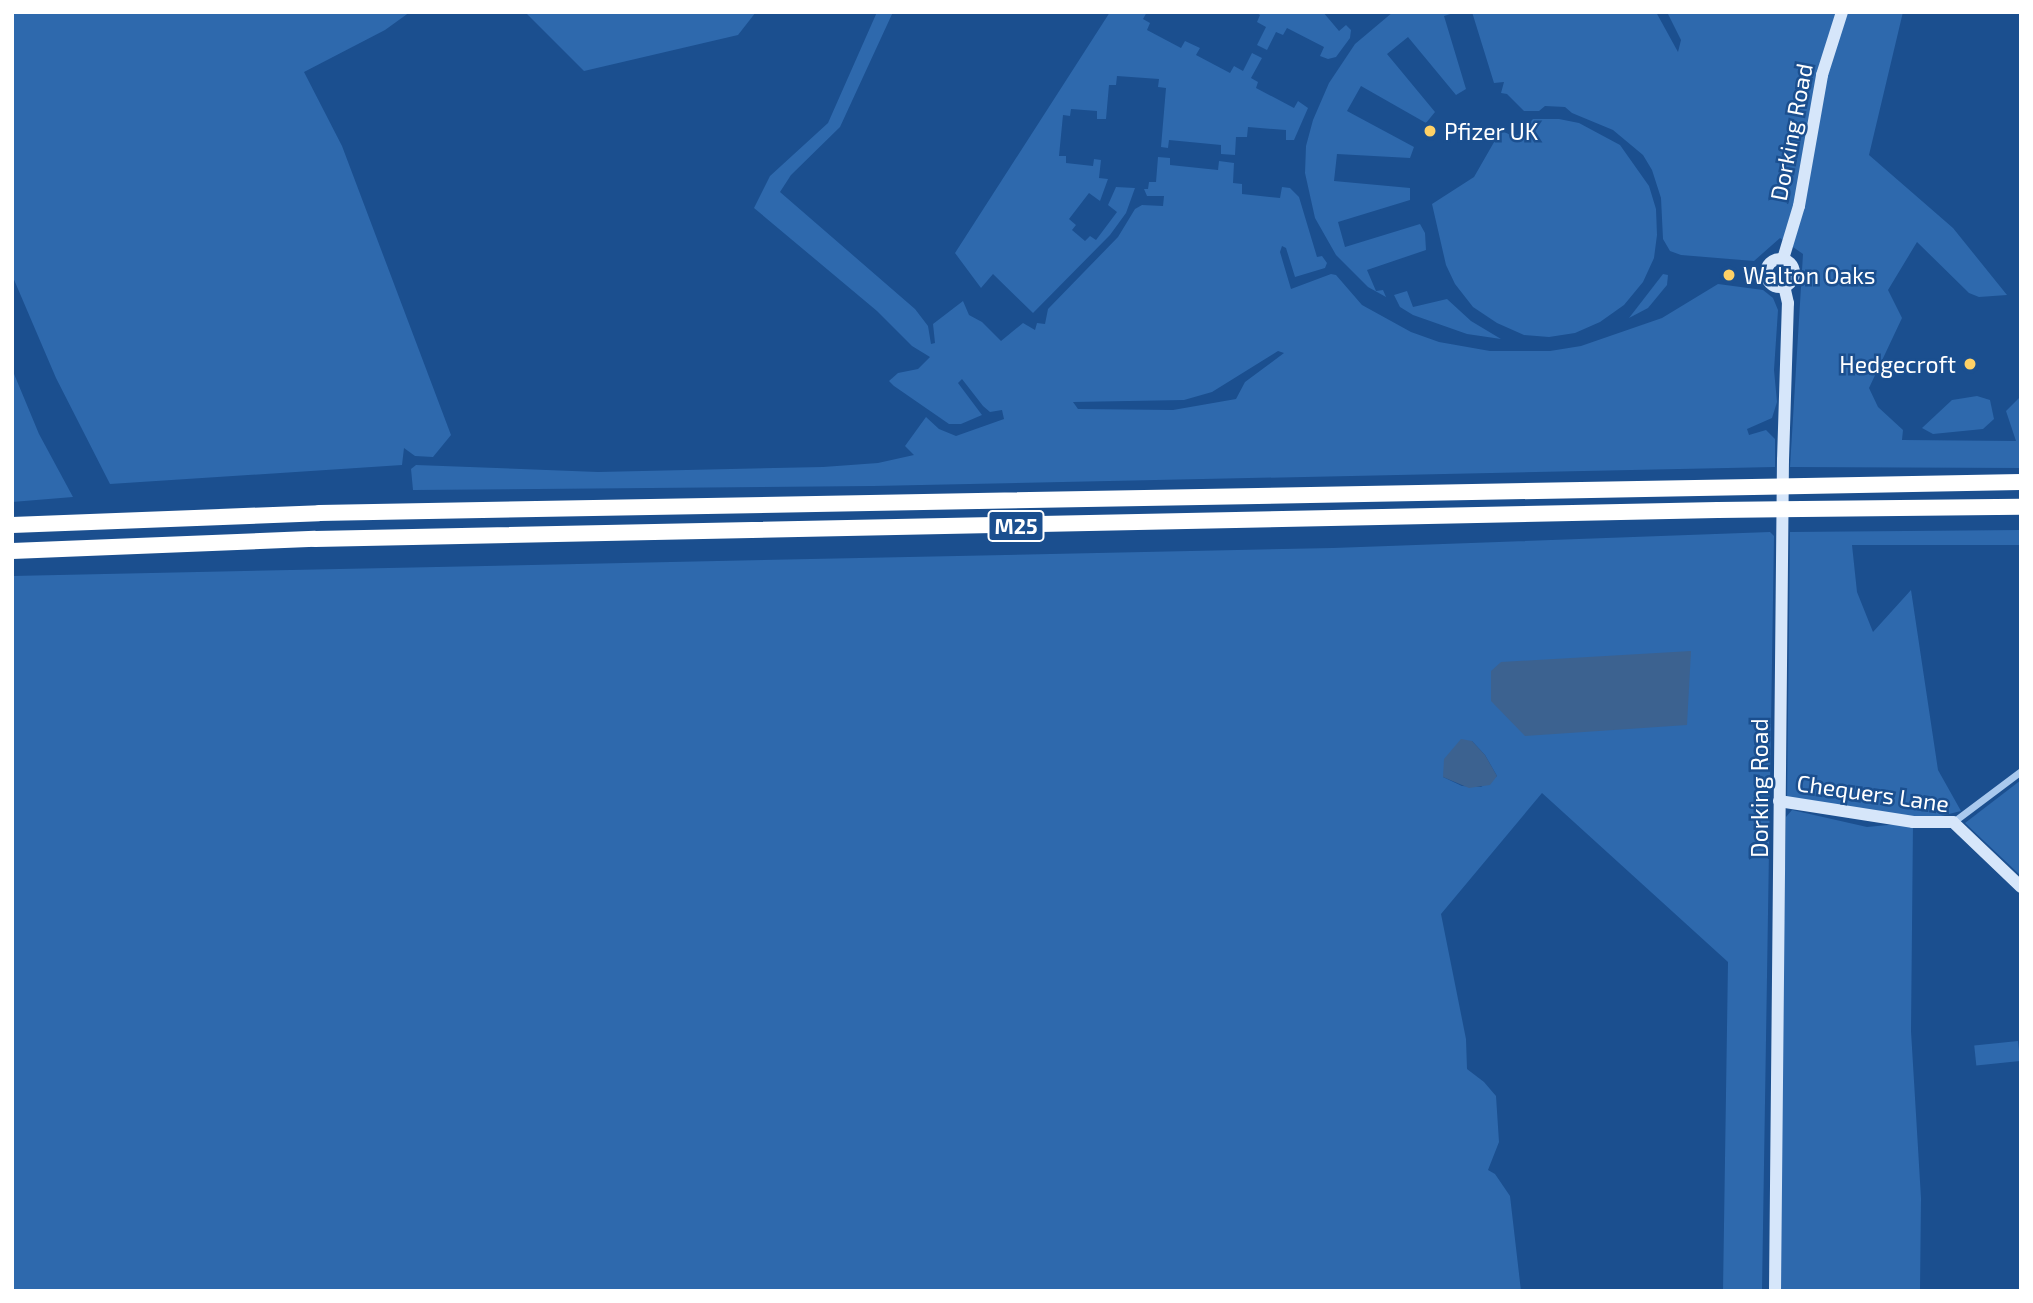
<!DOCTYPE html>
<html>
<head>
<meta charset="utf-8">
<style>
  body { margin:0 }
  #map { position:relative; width:2033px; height:1303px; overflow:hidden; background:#1b4f8f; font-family:"Exo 2",sans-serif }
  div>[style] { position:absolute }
  .green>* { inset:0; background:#2e69ad; transform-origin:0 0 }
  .water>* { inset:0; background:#3c6290 }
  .minor>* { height:7px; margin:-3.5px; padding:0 3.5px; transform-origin:3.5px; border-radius:3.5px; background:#a9c9ee }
  .secondary>* { height:12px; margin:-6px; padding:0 6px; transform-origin:6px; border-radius:6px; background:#d6e6fa }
  .secondary>.ring { margin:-6px; padding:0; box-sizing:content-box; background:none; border:12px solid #d6e6fa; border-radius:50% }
  .motorway>* { height:16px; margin:-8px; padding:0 8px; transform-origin:8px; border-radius:8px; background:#fff }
  .dots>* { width:19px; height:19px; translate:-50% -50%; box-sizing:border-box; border:4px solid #1b4f8f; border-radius:50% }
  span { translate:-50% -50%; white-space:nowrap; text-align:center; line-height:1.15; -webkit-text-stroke:5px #1b4f8f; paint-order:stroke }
  .shield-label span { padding:2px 5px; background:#1b4f8f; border:2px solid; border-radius:5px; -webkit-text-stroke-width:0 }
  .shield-label { font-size:21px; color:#fff; font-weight:700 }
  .poi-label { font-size:23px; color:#fff }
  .left { translate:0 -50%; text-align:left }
  .right { translate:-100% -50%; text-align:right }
  .street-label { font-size:23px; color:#fff }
  .frame { position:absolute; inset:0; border:14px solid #fff; pointer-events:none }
</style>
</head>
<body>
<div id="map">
  <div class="green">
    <div style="clip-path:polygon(12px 12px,410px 12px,385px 30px,304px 72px,342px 146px,451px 435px,433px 457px,415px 456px,404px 448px,402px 465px,110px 484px,56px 378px,12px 275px)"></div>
    <div style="clip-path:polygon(525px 12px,756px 12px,738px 35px,584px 71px)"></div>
    <div style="clip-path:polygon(evenodd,877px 12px,893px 12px,840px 127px,791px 175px,780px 192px,915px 309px,928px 326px,931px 344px,935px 343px,933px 324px,963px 301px,969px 315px,982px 322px,1001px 341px,1023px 323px,1035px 330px,1037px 323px,1045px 324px,1048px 309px,1118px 237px,1135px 209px,1142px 205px,1163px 206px,1164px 196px,1147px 196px,1144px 189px,1148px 189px,1149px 182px,1156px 182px,1158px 157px,1170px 158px,1170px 165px,1218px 170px,1219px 161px,1234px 163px,1233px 183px,1242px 184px,1242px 194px,1280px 198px,1282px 187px,1290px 188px,1299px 197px,1317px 257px,1322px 256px,1327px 263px,1325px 268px,1295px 277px,1286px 248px,1282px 246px,1280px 252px,1291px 289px,1331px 274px,1336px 275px,1362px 305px,1411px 332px,1439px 342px,1490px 351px,1550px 351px,1581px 346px,1662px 318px,1718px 284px,1763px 290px,1773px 298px,1778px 310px,1774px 370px,1777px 402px,1772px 418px,1747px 429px,1749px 435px,1766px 430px,1775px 439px,1775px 467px,873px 486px,413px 490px,411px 469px,416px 465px,598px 472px,823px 467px,878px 463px,914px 455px,905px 446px,926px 417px,939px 429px,956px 436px,1004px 419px,1002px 410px,990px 412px,983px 406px,962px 379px,958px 383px,982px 415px,961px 424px,949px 424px,894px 386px,889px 381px,898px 373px,918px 369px,930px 357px,912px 346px,877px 311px,754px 208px,770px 176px,828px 123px,877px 12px,1278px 351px,1284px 353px,1245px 382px,1236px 399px,1173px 410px,1078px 409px,1073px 402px,1184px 400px,1212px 392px,1278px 351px)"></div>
    <div style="clip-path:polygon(1110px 12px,1147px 12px,1143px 19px,1150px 23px,1147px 30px,1181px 48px,1185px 41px,1200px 48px,1196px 55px,1230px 73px,1234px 66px,1243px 71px,1252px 53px,1262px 58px,1251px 78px,1258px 82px,1256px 88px,1294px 108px,1298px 101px,1308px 108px,1294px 140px,1286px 140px,1286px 130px,1248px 127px,1247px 137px,1236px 137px,1235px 155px,1221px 154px,1221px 145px,1169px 140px,1168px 148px,1161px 147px,1166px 88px,1158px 87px,1159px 79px,1117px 76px,1116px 85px,1109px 85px,1106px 119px,1097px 119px,1097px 111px,1071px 109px,1070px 116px,1063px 115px,1059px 156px,1066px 156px,1066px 163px,1093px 166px,1094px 159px,1101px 160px,1099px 178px,1108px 179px,1100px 201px,1089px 193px,1069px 219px,1076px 225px,1072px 230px,1085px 241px,1090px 236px,1096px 240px,1117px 212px,1108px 205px,1116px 187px,1135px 188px,1126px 213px,1110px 235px,1033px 313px,993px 274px,981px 288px,955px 253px)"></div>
    <div style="clip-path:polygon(1255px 12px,1323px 12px,1339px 31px,1346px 25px,1351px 30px,1350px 38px,1336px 57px,1328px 59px,1320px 56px,1324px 47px,1287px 28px,1283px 35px,1276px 32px,1267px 50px,1257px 45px,1266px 27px,1257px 22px,1260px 15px)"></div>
    <div style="clip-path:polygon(1393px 12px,1457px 12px,1444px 16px,1466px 89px,1456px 95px,1408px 37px,1387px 54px,1435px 112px,1426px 123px,1361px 86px,1347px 111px,1414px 147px,1410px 158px,1337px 154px,1334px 181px,1410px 188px,1410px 200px,1338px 222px,1345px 247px,1420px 224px,1425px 233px,1426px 250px,1367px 270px,1376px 291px,1383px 290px,1386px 297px,1368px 287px,1336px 255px,1315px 218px,1305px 173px,1306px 146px,1313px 120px,1329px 83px,1355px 44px)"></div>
    <div style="clip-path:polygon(1472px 12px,1656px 12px,1678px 52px,1681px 40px,1667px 12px,1903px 12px,1869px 155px,1953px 228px,2007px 295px,1979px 297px,1969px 293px,1917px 242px,1888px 290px,1902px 318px,1869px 388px,1878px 407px,1903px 430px,1902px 440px,2016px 441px,2006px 411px,2021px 396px,2021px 468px,1790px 467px,1803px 254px,1780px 238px,1754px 261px,1681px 255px,1670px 251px,1663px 239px,1661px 198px,1652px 170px,1643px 155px,1613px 130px,1572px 113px,1565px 107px,1545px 106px,1539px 111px,1524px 111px,1507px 94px,1501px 93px,1504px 82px,1494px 83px)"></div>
    <div style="clip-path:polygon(1533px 119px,1559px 119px,1579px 123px,1620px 145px,1649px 186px,1656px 209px,1657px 235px,1654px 258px,1643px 282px,1624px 305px,1600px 322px,1575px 333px,1549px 337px,1524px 335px,1497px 323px,1473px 307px,1455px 284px,1446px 265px,1432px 204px,1474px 177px,1501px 130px,1512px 136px,1518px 135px)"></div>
    <div style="clip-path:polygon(1663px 274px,1668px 275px,1667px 285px,1648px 308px,1629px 318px)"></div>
    <div style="clip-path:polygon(1407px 291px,1413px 307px,1447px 299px,1471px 321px,1501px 339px,1467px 334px,1413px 315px,1400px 307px,1394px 295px)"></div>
    <div style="clip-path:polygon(12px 369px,39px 434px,73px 497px,12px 502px)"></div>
    <div style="clip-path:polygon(1977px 396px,1990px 400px,1994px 419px,1983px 429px,1933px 434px,1922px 428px,1952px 400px)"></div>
    <div style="clip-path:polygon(2021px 530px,2021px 545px,1852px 545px,1857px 592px,1873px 632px,1911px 590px,1938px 770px,1961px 811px,1913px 823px,1911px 1031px,1921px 1198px,1920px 1291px,1777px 1291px,1786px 817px,1792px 810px,1867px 827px,1909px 823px,1787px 803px,1790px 532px)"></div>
    <div style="clip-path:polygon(evenodd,1770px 532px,1774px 536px,1762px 1291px,1723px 1291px,1728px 962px,1542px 793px,1441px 914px,1466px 1039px,1467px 1069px,1484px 1082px,1496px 1096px,1499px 1142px,1488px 1170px,1495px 1174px,1510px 1196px,1521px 1291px,12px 1291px,12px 576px,1333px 548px,1770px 532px,1472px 741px,1485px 755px,1497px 776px,1481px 787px,1462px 786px,1443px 777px,1472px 741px)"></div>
    <div style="clip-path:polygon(2021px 780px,2021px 876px,1965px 823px)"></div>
    <div style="left:2018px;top:1041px;width:20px;height:44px;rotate:84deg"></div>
  </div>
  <div class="water">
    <div style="clip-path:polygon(1691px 651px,1687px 725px,1525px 736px,1491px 701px,1491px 671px,1501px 662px)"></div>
    <div style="clip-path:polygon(1461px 739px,1472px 741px,1485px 755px,1497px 776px,1490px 785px,1469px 788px,1443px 777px,1444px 759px)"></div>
  </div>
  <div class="minor">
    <div style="left:1953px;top:822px;width:85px;rotate:-36.9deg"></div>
  </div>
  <div class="secondary">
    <div style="left:1783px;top:259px;width:55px;rotate:-73.2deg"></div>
    <div style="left:1799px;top:206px;width:133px;rotate:-80deg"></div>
    <div style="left:1822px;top:75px;width:66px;rotate:-72.4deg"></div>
    <div class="ring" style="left:1766px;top:259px;width:16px;height:16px"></div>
    <div style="left:1779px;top:801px;width:136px;rotate:8.9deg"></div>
    <div style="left:1913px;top:822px;width:40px"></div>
    <div style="left:1953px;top:822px;width:94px;rotate:43.7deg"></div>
    <div style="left:1775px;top:1291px;width:831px;rotate:-89.45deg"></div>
    <div style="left:1783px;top:460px;width:157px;rotate:-88.2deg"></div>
    <div style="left:1788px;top:303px;width:17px;rotate:-103deg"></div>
  </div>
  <div class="motorway">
    <div style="left:12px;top:525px;width:307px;rotate:-2.2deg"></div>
    <div style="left:319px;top:513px;width:1702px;rotate:-1.04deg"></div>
    <div style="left:12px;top:551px;width:303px;rotate:-2.3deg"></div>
    <div style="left:315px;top:539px;width:1403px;rotate:-1.18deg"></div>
    <div style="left:1718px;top:510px;width:303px;rotate:-0.6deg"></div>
  </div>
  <div class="dots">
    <div style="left:1430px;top:131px;background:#ffd166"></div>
    <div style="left:1729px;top:275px;background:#ffd166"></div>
    <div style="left:1970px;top:364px;background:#ffd166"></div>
  </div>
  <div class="shield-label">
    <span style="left:1016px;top:526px">M25</span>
  </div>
  <div class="poi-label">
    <span class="left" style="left:1444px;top:131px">Pfizer UK</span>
    <span class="left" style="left:1743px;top:275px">Walton Oaks</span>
    <span class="right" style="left:1956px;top:364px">Hedgecroft</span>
  </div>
  <div class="street-label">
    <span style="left:1791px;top:132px;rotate:-79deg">Dorking Road</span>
    <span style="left:1759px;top:788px;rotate:-90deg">Dorking Road</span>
    <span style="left:1873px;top:793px;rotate:8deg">Chequers Lane</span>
  </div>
  <div class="frame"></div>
</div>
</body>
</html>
